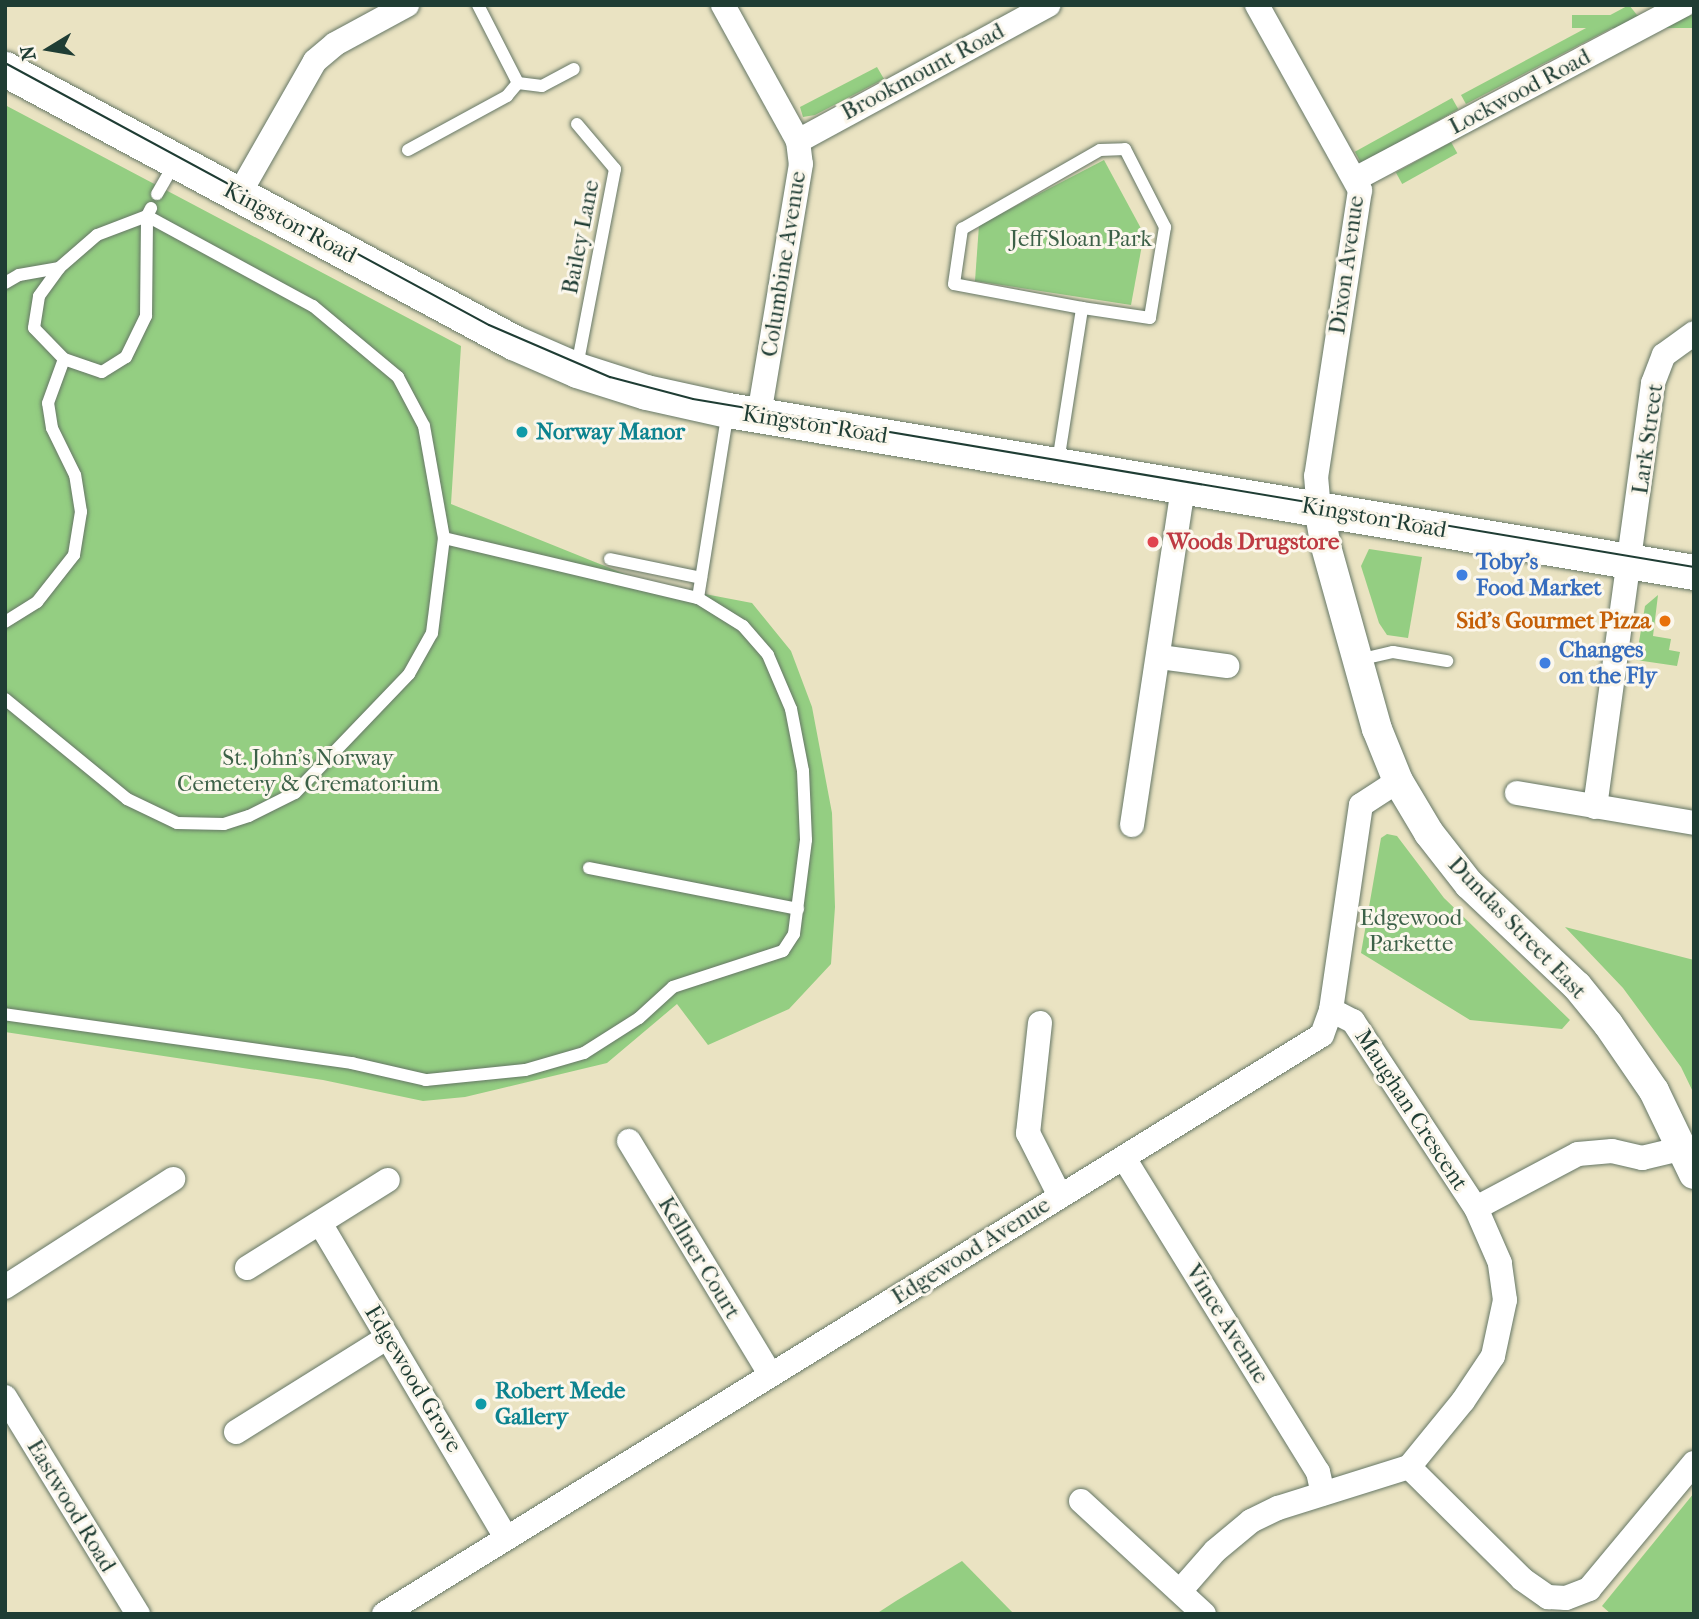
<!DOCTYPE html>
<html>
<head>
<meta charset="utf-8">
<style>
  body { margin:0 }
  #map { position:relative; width:1699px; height:1619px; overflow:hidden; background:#eae3c2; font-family:"IM FELL French Canon",serif }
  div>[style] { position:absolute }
  .green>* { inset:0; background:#94ce82; transform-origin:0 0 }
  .roads { filter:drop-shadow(0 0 2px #676) drop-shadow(0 0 2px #676) }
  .service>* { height:12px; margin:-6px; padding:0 6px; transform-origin:6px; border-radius:6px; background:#fff }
  .minor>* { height:24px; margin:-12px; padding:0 12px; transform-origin:12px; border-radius:12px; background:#fff }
  .tertiary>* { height:30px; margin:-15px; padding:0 15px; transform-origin:15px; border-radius:15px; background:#fff }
  .secondary>* { height:35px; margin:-17.5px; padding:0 17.5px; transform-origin:17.5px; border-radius:17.5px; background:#fff }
  .tram>* { height:2px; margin:-1px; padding:0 1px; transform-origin:1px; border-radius:1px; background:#1f3d34 }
  .dots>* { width:19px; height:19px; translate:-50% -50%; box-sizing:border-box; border:4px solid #fbf7ec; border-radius:50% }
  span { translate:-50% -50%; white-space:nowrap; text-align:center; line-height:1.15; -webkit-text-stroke:6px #fbf7ec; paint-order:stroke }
  .street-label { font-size:23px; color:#1f3d34 }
  .park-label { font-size:23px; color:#3c6148 }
  .culture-label { font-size:23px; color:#0d838f; font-weight:700 }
  .left { translate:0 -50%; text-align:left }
  .health-label { font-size:23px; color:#be3a42; font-weight:700 }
  .shop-label { font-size:23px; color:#366cbe; font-weight:700 }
  .food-label { font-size:23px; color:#c56008; font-weight:700 }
  .right { translate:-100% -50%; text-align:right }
  .frame { position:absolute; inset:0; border:7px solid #1f3d34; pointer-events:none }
  .north { position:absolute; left:14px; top:14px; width:70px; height:70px; -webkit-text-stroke:5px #fbf7ec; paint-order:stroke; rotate:259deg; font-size:19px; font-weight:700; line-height:28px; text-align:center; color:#1f3d34 }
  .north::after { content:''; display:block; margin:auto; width:24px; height:32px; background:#1f3d34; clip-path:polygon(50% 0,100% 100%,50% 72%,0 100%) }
</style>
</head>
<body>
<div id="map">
  <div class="green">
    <div style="clip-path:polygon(1629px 5px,1637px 15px,1466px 104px,1461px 95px)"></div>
    <div style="left:1694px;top:15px;width:13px;height:122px;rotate:90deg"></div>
    <div style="clip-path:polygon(877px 67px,884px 79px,815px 115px,803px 117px,800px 107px)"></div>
    <div style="left:1452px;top:98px;width:13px;height:111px;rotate:61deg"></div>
    <div style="clip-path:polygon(5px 105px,461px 346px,451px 504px,647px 583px,752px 603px,791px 651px,812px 707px,832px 813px,835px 907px,831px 964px,789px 1009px,708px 1045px,677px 1004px,607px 1063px,465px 1097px,423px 1101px,323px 1080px,5px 1032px)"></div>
    <div style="left:1451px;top:142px;width:13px;height:63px;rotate:61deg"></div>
    <div style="clip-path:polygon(1104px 160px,1144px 234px,1131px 305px,975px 281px,979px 225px)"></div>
    <div style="clip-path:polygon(1369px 549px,1422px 557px,1408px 638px,1387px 635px,1379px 623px,1361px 566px)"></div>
    <div style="clip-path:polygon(1658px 595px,1653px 636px,1671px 639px,1669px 650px,1680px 652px,1677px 666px,1636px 660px,1645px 606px)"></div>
    <div style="clip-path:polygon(1387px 834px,1397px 836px,1444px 898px,1570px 1020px,1562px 1029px,1470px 1020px,1361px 953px,1381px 838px)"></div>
    <div style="clip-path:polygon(1565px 927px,1694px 960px,1694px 1094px,1681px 1067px,1623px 988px)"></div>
    <div style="clip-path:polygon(1694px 1493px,1694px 1614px,1611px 1614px,1602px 1606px)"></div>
    <div style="clip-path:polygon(962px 1561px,1014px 1614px,876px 1614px,896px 1601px)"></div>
  </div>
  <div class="roads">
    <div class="service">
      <div style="left:478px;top:5px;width:88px;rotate:62.9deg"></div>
      <div style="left:577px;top:124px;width:59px;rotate:49.8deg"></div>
      <div style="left:615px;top:169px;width:202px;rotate:100.9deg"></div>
      <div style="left:408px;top:150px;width:113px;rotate:-28.6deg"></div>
      <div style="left:507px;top:96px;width:17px;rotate:-50deg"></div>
      <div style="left:518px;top:83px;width:24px;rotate:7deg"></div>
      <div style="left:542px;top:86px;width:36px;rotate:-28deg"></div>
      <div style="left:157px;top:194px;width:34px;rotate:-60deg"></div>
      <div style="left:5px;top:283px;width:16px;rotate:-30deg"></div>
      <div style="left:19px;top:275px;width:41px;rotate:-9.9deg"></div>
      <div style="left:64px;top:359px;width:43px;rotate:-134.1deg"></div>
      <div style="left:34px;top:328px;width:32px;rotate:-81deg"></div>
      <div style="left:39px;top:296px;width:34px;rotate:-54deg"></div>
      <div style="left:59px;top:268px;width:50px;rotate:-41deg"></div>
      <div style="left:97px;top:235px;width:53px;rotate:-20.8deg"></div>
      <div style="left:147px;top:216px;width:9px;rotate:-63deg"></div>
      <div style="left:1058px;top:462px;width:156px;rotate:-81.1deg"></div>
      <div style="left:1082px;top:308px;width:130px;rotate:-169.4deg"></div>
      <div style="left:954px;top:284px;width:56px;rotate:-81.7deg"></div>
      <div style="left:962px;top:229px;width:159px;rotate:-29.8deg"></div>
      <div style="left:1100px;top:150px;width:25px;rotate:-2deg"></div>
      <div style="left:1125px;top:149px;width:88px;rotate:62.9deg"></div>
      <div style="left:1165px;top:227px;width:92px;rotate:99.4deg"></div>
      <div style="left:1150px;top:318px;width:69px;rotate:-171.6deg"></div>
      <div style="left:610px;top:559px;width:93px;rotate:11.8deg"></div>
      <div style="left:698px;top:598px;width:189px;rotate:-80.9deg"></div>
      <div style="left:5px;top:622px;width:38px;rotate:-32deg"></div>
      <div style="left:37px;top:602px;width:60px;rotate:-51.8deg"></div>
      <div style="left:74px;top:555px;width:44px;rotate:-80.8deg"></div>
      <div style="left:81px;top:512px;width:37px;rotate:-99deg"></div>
      <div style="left:75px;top:475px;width:52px;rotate:-116.1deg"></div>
      <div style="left:52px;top:428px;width:25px;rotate:-99deg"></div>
      <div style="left:48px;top:403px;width:47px;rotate:-70deg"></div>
      <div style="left:64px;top:359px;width:40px;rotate:18.9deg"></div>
      <div style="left:102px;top:372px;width:28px;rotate:-32deg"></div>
      <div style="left:126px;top:357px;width:46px;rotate:-64deg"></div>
      <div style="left:146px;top:316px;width:100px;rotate:-89.4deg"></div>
      <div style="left:147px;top:216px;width:189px;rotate:28.5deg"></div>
      <div style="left:313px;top:306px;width:111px;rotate:39.9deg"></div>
      <div style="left:398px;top:377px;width:55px;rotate:62deg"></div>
      <div style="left:424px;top:426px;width:114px;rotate:79.9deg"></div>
      <div style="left:444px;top:538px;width:261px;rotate:13.3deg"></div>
      <div style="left:698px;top:598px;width:53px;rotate:31.9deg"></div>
      <div style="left:743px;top:626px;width:38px;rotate:49deg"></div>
      <div style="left:768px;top:655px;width:59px;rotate:66.9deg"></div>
      <div style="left:791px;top:709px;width:63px;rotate:79deg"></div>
      <div style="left:803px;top:771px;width:69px;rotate:87.5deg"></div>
      <div style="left:806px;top:840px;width:95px;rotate:97.3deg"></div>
      <div style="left:794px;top:934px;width:20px;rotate:123deg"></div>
      <div style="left:783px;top:951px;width:116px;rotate:161.9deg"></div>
      <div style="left:673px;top:987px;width:46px;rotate:137.6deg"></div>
      <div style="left:639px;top:1018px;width:65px;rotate:147.5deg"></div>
      <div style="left:584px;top:1053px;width:61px;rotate:163.9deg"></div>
      <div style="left:525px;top:1070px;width:100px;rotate:174.2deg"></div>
      <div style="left:426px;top:1080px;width:76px;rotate:-167.1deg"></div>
      <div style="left:352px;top:1063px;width:350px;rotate:-172deg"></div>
      <div style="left:1358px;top:660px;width:36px;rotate:-13deg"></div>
      <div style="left:1393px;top:652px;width:55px;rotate:9.5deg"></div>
      <div style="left:5px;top:699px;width:158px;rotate:39.3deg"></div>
      <div style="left:127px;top:799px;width:55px;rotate:25.6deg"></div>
      <div style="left:177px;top:823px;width:47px;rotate:1.2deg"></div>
      <div style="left:224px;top:824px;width:26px;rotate:-18deg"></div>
      <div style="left:249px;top:816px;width:51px;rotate:-26.6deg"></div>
      <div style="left:295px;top:793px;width:165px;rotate:-46.2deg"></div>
      <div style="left:409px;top:674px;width:47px;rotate:-60.7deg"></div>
      <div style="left:432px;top:633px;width:96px;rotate:-82.8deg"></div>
      <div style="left:589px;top:868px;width:213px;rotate:11.1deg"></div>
    </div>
    <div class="minor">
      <div style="left:723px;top:5px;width:155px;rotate:61.1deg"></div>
      <div style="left:798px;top:141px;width:23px;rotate:83deg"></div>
      <div style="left:801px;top:164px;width:254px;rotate:99.5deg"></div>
      <div style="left:1257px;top:5px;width:212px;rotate:60.9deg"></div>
      <div style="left:1360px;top:190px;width:289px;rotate:98.7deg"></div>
      <div style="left:1316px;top:476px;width:32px;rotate:85deg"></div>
      <div style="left:798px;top:141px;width:285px;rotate:-28.5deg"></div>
      <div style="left:1357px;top:178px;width:370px;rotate:-27.9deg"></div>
      <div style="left:238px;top:196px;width:155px;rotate:-60.3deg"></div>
      <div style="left:315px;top:61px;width:26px;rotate:-40deg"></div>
      <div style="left:335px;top:44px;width:82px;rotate:-28.4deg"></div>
      <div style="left:1160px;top:657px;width:68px;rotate:7.7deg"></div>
      <div style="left:1517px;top:793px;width:180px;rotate:9.6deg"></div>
      <div style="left:1595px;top:807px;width:428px;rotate:-82.2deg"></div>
      <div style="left:1653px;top:383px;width:30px;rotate:-69deg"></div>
      <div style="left:1664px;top:355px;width:37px;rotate:-36deg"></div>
      <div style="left:1132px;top:825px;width:343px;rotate:-81.4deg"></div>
      <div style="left:1331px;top:1010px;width:25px;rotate:27deg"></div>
      <div style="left:1353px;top:1021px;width:224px;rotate:56.7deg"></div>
      <div style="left:1476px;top:1208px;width:115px;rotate:-27.9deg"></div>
      <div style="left:1578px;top:1154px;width:34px;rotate:-5deg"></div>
      <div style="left:1612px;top:1151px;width:31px;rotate:13deg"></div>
      <div style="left:1642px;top:1158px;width:43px;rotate:-13.4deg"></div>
      <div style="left:1040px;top:1023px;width:111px;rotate:96.2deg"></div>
      <div style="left:1028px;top:1133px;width:71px;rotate:63.1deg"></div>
      <div style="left:629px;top:1141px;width:272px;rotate:58.8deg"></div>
      <div style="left:1124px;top:1158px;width:369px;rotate:58.3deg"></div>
      <div style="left:1318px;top:1472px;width:22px;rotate:77deg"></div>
      <div style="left:320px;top:1223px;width:364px;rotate:59.4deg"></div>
      <div style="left:247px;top:1268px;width:166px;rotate:-32deg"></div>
      <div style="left:5px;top:1287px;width:200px;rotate:-32.7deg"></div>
      <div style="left:5px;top:1397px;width:255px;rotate:58.5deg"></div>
      <div style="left:236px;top:1432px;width:179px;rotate:-32deg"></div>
      <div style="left:1409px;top:1467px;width:159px;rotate:44.7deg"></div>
      <div style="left:1522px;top:1579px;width:32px;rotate:35deg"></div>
      <div style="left:1548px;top:1597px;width:18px;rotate:3deg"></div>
      <div style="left:1566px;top:1598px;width:25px;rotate:-21deg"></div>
      <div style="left:1589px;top:1589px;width:164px;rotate:-50.2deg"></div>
      <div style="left:1081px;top:1501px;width:167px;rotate:42.6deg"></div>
      <div style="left:1180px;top:1591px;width:53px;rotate:-48.8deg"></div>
      <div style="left:1215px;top:1551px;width:47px;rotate:-39.8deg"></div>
      <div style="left:1251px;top:1521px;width:30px;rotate:-26deg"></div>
      <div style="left:1278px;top:1508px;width:137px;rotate:-17.4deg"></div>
      <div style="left:1409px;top:1467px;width:85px;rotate:-50.7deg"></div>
      <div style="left:1463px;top:1401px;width:54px;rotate:-56.3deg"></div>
      <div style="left:1493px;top:1356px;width:57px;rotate:-77.9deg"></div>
      <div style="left:1505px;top:1300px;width:37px;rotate:-98deg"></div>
      <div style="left:1500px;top:1263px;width:60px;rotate:-113.6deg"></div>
      <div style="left:384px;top:1614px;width:1102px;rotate:-31.69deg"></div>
      <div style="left:1322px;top:1035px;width:27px;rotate:-70deg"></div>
      <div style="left:1331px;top:1010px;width:207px;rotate:-81.7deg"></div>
      <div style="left:1361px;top:805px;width:44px;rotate:-33deg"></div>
    </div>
    <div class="tertiary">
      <div style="left:1319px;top:508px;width:36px;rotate:80deg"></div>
      <div style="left:1325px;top:543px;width:193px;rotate:74.4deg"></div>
      <div style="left:1377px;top:729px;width:56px;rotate:68deg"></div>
      <div style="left:1398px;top:781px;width:61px;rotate:59.2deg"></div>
      <div style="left:1429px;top:833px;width:65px;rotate:51.9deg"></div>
      <div style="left:1469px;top:884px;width:149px;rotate:43.4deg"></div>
      <div style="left:1577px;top:986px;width:49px;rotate:50.8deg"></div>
      <div style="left:1608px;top:1024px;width:81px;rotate:55.5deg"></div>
      <div style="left:1654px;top:1091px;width:92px;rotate:64.3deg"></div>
    </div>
    <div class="secondary">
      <div style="left:5px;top:69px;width:577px;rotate:28.25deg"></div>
      <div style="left:513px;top:342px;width:70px;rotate:23.6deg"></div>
      <div style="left:577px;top:370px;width:72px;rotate:17.7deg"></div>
      <div style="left:646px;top:392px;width:84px;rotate:12.4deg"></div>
      <div style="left:728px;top:410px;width:979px;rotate:9.52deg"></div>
    </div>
  </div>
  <div class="tram">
    <div style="left:5px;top:63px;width:550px;rotate:28.43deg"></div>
    <div style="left:489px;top:325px;width:132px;rotate:23.3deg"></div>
    <div style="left:610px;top:377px;width:86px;rotate:14.8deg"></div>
    <div style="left:693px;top:399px;width:1015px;rotate:9.53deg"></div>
  </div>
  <div class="dots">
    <div style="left:522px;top:432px;background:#0f9aa8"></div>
    <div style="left:1153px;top:542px;background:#e0444e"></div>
    <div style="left:1462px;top:575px;background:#3f7fe0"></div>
    <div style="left:1665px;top:621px;background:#e8710a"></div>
    <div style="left:1545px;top:663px;background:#3f7fe0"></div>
    <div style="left:481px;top:1404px;background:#0f9aa8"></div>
  </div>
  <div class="street-label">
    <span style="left:923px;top:72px;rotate:-28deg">Brookmount Road</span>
    <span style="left:1520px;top:92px;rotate:-28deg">Lockwood Road</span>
    <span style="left:290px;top:223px;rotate:28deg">Kingston Road</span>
    <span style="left:581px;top:237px;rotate:-79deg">Bailey Lane</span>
    <span style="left:784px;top:264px;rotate:-81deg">Columbine Avenue</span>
    <span style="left:1347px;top:265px;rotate:-82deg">Dixon Avenue</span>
    <span style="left:815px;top:425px;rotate:9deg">Kingston Road</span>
    <span style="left:1648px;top:439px;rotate:-82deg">Lark Street</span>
    <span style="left:1374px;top:518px;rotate:10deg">Kingston Road</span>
    <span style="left:1517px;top:928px;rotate:46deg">Dundas Street East</span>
    <span style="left:1411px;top:1110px;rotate:57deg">Maughan Crescent</span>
    <span style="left:971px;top:1251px;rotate:-32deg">Edgewood Avenue</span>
    <span style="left:699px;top:1258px;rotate:59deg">Kellner Court</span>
    <span style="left:1227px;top:1324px;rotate:58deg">Vince Avenue</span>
    <span style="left:413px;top:1379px;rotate:59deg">Edgewood Grove</span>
    <span style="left:71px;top:1506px;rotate:59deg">Eastwood Road</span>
  </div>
  <div class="park-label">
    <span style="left:1081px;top:239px">Jeff Sloan Park</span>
    <span style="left:308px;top:771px">St. John's Norway<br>Cemetery &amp; Crematorium</span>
    <span style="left:1411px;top:931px">Edgewood<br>Parkette</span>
  </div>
  <div class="culture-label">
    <span class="left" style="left:536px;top:432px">Norway Manor</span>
    <span class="left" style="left:495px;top:1404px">Robert Mede<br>Gallery</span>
  </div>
  <div class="health-label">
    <span class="left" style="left:1167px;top:542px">Woods Drugstore</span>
  </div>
  <div class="shop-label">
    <span class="left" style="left:1476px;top:575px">Toby's<br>Food Market</span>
    <span class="left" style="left:1559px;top:663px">Changes<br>on the Fly</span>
  </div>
  <div class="food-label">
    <span class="right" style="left:1651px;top:621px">Sid's Gourmet Pizza</span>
  </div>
  <div class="frame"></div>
  <div class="north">N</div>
</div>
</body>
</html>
